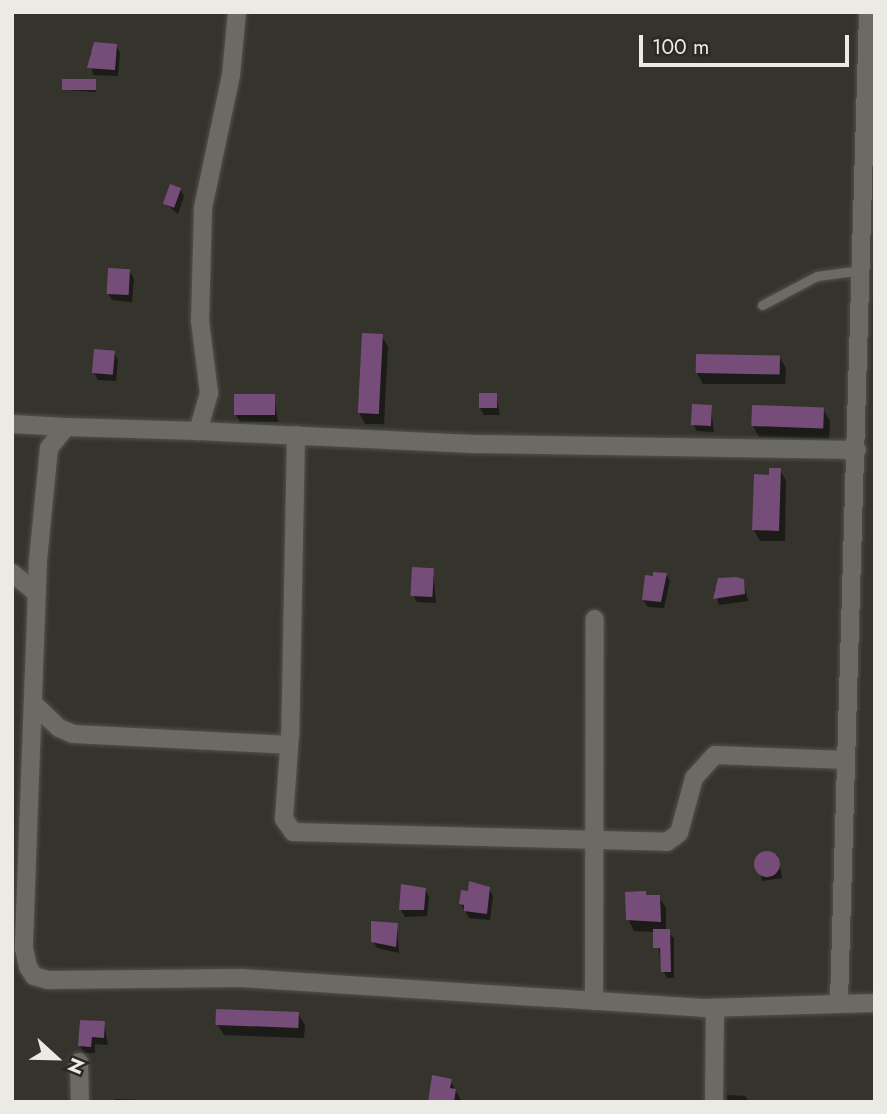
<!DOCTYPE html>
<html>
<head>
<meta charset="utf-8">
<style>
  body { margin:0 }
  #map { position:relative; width:887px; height:1114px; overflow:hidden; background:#34332c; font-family:Jost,sans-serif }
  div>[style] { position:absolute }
  .shadow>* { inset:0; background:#0007 }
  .building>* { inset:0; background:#764c79; transform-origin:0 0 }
  .round { border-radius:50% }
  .roads { filter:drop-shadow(0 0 2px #52514a) drop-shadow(0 0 2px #52514a) }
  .lane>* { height:9px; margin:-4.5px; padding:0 4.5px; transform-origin:4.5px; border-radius:4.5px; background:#6c6b63 }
  .street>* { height:18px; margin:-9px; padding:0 9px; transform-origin:9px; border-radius:9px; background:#6c6b63 }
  span { translate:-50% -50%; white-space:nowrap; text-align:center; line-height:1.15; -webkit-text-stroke:5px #2a2922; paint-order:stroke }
  .frame { position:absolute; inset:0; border:14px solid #ebeae5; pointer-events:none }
  .north { position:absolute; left:21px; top:1023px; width:70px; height:70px; -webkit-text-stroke:5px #2a2922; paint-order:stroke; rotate:112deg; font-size:19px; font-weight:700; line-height:28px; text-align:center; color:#ebeae5 }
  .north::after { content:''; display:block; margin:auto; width:24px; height:32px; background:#ebeae5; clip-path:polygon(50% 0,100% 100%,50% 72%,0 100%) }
  .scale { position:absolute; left:639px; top:35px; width:210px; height:32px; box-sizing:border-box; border:4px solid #ebeae5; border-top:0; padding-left:9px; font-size:21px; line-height:24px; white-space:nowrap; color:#ebeae5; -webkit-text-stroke:5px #2a2922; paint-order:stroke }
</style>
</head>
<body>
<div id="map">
  <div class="shadow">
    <div style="clip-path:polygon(116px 45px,120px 53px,118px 76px,93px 75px,90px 53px)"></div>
    <div style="clip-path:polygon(95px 81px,96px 92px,64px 90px)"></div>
    <div style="clip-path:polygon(180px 189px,184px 196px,178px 214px,166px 204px)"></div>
    <div style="clip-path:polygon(129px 271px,134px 278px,132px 302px,112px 300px,108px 293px)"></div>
    <div style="clip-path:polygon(382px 336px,388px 347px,384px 424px,365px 424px,359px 412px)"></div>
    <div style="clip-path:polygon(114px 353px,118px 360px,116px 381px,98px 380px,94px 373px)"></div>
    <div style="clip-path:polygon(779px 357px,786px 368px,785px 384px,703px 384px,697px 373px)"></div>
    <div style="clip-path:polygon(496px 394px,500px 415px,484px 415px,480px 408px)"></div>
    <div style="clip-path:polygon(274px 396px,278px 422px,240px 422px,236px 415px)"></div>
    <div style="clip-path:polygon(711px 407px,714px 432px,697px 431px,693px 424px)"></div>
    <div style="clip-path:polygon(823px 409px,830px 421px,829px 439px,759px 437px,753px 426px)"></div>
    <div style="clip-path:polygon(780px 470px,786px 481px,785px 541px,760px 541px,754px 530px,771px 477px)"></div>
    <div style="clip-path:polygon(433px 570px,436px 603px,417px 602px,413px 595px)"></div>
    <div style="clip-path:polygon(666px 574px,670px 581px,664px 608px,648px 607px,643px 600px)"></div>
    <div style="clip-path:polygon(743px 580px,748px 601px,719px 605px,714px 589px)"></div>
    <div style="clip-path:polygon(757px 855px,778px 855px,782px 878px,762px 881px)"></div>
    <div style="clip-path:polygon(425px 889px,429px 897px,427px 916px,405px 917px,401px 910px)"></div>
    <div style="clip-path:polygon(489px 889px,493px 896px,490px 920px,469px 918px,461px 904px)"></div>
    <div style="clip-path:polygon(659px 897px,666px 908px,666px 931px,674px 938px,674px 978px,667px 978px,663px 971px,655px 932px,634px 931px,628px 919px)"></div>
    <div style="clip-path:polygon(397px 924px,399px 953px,377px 948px,373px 941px)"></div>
    <div style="clip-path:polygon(298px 1014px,305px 1025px,304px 1038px,224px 1035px,217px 1024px)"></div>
    <div style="clip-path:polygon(104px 1023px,108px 1045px,95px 1044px,95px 1053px,84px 1053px,80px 1046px)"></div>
    <div style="clip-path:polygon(450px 1080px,462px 1102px,429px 1102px)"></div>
    <div style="clip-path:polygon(727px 1095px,745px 1096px,749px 1102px,727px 1102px)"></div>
    <div style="clip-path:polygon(115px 1099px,140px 1100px,141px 1102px,115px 1102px)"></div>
  </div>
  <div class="building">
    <div style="clip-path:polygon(94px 42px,117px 44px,115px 70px,87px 68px)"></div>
    <div style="left:96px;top:79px;width:11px;height:34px;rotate:90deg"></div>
    <div style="left:170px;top:184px;width:12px;height:21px;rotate:20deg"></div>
    <div style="left:108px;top:268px;width:22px;height:26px;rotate:3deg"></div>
    <div style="left:362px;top:333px;width:21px;height:80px;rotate:3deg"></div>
    <div style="left:94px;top:349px;width:21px;height:24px;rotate:5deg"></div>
    <div style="left:696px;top:354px;width:84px;height:19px;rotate:1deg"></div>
    <div style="left:479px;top:393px;width:18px;height:15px"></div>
    <div style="left:234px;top:394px;width:41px;height:21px"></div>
    <div style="left:692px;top:404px;width:20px;height:21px;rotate:3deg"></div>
    <div style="left:752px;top:405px;width:72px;height:21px;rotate:2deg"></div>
    <div style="clip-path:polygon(769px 468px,781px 468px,779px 531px,752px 530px,754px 474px,769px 475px)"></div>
    <div style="left:412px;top:567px;width:22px;height:29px;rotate:3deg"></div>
    <div style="clip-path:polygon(653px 572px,667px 573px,661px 602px,642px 600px,645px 575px,653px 576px)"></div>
    <div style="clip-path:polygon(736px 577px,744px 579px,745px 594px,713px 599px,718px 578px)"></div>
    <div class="round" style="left:754px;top:851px;width:26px;height:26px"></div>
    <div style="clip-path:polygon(469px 881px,490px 887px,487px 914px,464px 911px,464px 905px,459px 904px,461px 890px,468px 891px)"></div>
    <div style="clip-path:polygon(401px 884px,426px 888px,424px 910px,399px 910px)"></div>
    <div style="clip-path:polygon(646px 891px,646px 895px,660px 895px,661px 922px,626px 920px,625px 892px)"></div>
    <div style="clip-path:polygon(371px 921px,398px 923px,396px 947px,371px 942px)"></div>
    <div style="clip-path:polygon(653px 929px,670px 929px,671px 972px,661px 972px,660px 948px,653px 948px)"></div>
    <div style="left:216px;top:1009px;width:83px;height:16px;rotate:2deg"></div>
    <div style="clip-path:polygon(80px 1020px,105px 1021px,104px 1038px,92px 1037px,91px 1047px,78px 1046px)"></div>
    <div style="clip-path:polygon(432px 1075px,452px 1079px,450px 1088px,456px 1089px,454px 1102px,428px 1102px)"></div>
  </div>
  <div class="roads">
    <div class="lane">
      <div style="left:762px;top:305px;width:62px;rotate:-27.8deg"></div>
      <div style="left:817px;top:276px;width:45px;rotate:-7.6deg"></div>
    </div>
    <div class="street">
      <div style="left:237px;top:12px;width:63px;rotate:95.4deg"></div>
      <div style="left:231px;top:75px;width:136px;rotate:101.9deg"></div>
      <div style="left:203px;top:208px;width:113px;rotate:91.5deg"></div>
      <div style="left:200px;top:321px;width:73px;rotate:82.9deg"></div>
      <div style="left:209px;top:393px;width:40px;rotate:106deg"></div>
      <div style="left:198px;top:431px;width:132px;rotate:-178.3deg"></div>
      <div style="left:66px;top:427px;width:27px;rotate:129deg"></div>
      <div style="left:49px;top:448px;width:113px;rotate:95.6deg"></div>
      <div style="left:38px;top:560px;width:389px;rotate:92.1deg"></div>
      <div style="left:24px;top:949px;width:18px;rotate:77deg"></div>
      <div style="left:28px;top:967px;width:11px;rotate:56deg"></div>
      <div style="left:34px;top:976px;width:15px;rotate:16deg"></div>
      <div style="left:48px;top:980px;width:193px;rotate:-0.6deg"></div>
      <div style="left:241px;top:978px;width:463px;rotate:3.7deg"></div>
      <div style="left:703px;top:1008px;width:172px;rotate:-1.7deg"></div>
      <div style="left:12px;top:424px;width:54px;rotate:3.2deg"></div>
      <div style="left:198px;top:431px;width:280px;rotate:2.7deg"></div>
      <div style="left:478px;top:444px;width:379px;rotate:0.9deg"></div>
      <div style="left:296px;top:435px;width:300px;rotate:91.1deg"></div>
      <div style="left:290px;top:735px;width:84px;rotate:94.1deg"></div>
      <div style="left:284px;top:819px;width:16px;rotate:55deg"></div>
      <div style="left:293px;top:832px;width:374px;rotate:1.5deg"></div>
      <div style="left:667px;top:842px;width:15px;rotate:-37deg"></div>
      <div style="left:679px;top:833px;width:57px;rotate:-74.7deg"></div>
      <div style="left:694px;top:778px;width:31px;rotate:-48deg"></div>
      <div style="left:715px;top:755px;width:131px;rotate:2.2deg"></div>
      <div style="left:12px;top:573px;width:32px;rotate:39deg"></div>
      <div style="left:33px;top:703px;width:36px;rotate:44deg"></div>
      <div style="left:59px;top:728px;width:15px;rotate:23deg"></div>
      <div style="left:73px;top:734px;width:216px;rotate:2.9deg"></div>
      <div style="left:594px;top:1001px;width:382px;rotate:-89.9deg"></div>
      <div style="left:839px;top:1002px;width:990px;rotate:-88.32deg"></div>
      <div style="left:79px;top:1062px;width:40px;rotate:88.6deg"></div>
      <div style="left:714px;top:1102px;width:94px;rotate:-89.4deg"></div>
    </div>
  </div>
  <div class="frame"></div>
  <div class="north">N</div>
  <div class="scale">100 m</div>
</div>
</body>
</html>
